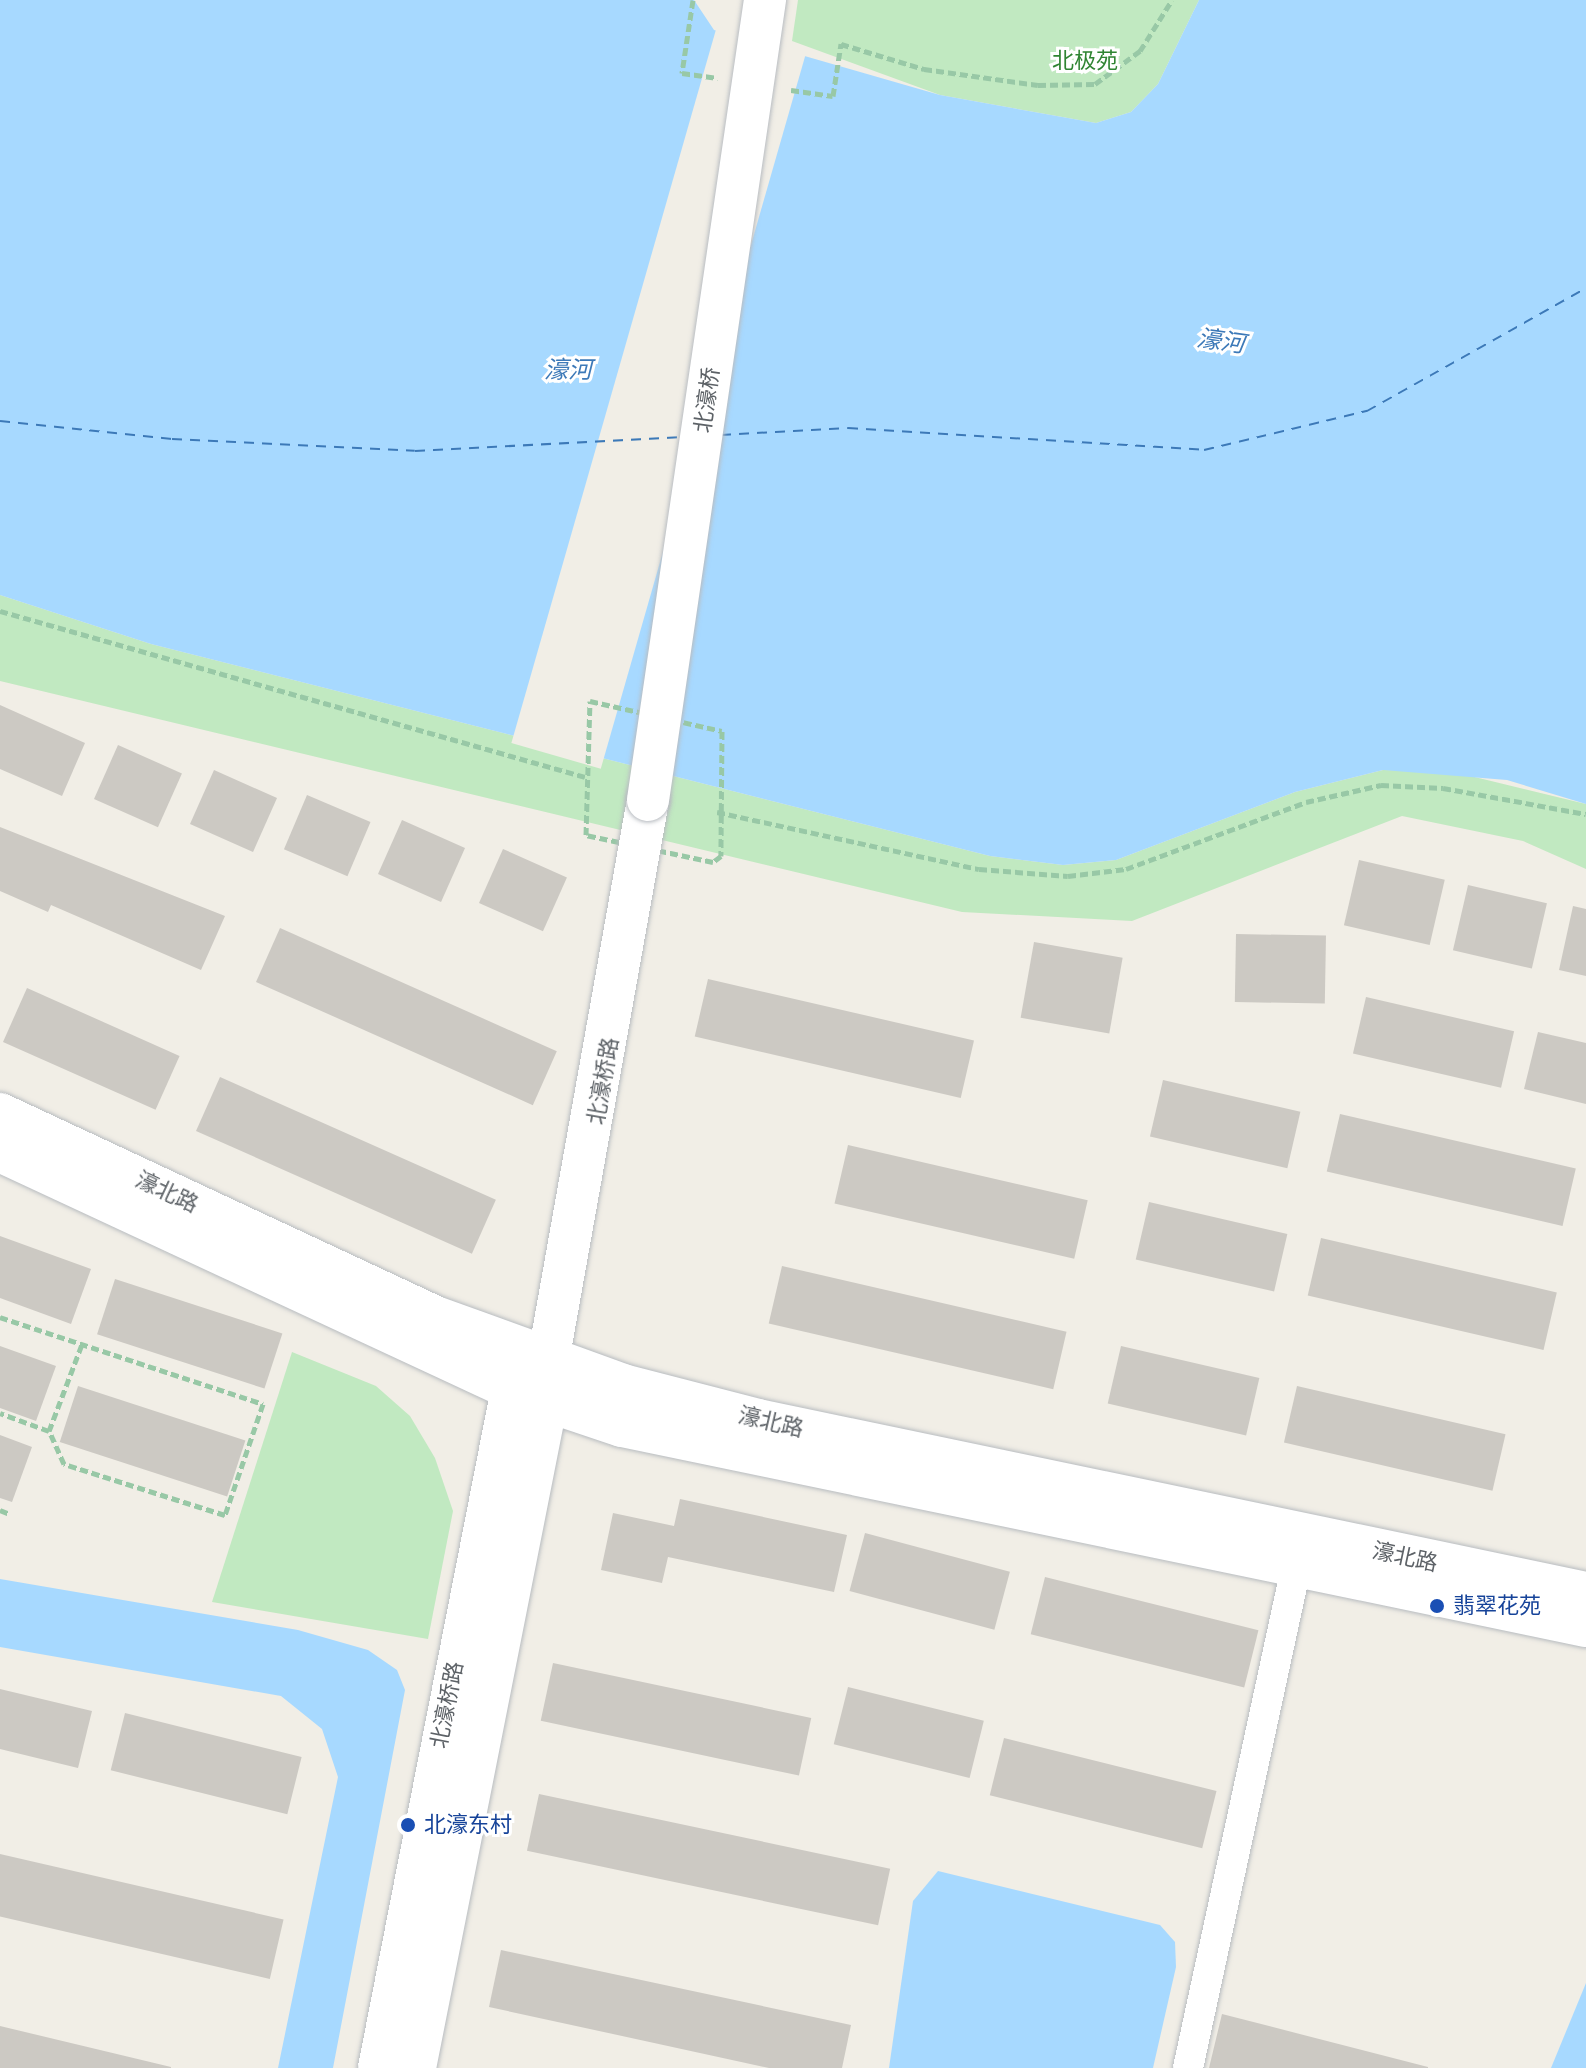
<!DOCTYPE html>
<html>
<head>
<meta charset="utf-8">
<style>
  body { margin:0 }
  #map { position:relative; width:1586px; height:2068px; overflow:hidden; background:#f1eee6; font-family:Manrope,"Noto Sans SC",sans-serif }
  div>[style] { position:absolute }
  .green>* { inset:0; background:#c1e9c1 }
  .water>* { inset:0; background:#a7d9ff }
  .pier>* { inset:0; background:#f1eee6; transform-origin:0 0 }
  .ferry>* { height:2px; margin-top:-1px; transform-origin:0; background:repeating-linear-gradient(90deg,#3c79b8 0 10px,transparent 0 18px) }
  .building>* { inset:0; background:#ccc9c3; transform-origin:0 0 }
  .path>* { height:5px; margin-top:-2.5px; transform-origin:0; background:repeating-linear-gradient(90deg,#98c8a6 0 8px,transparent 0 12px) }
  .roads { filter:drop-shadow(0 0 2px #b8bcc0) drop-shadow(0 0 2px #b8bcc0) }
  .street>* { height:30px; margin:-15px; padding:0 15px; transform-origin:15px; border-radius:15px; background:#fff }
  .secondary>* { height:42px; margin:-21px; padding:0 21px; transform-origin:21px; border-radius:21px; background:#fff }
  .bridges { filter:drop-shadow(0 0 2px #b9bdc2) drop-shadow(0 0 2px #b9bdc2) }
  .secondary-bridge>* { height:42px; margin:-21px; padding:0 21px; transform-origin:21px; border-radius:21px; background:#fff }
  .dots>* { width:22px; height:22px; translate:-50% -50%; box-sizing:border-box; border:4px solid #fff; border-radius:50% }
  span { translate:-50% -50%; white-space:nowrap; text-align:center; line-height:1.15; -webkit-text-stroke:6px #fff; paint-order:stroke }
  .park-label { font-size:22px; color:#2f8432 }
  .street-label { font-size:22px; color:#5d6267 }
  .transit-label { font-size:22px; color:#164399 }
  .left { translate:0 -50%; text-align:left }
  .water-label { font-size:24px; color:#3c79b8; font-style:italic }
</style>
</head>
<body>
<div id="map">
  <div class="green">
    <div style="clip-path:polygon(798px 0,1199px 0,1158px 84px,1131px 112px,1096px 123px,940px 95px,792px 41px)"></div>
    <div style="clip-path:polygon(0 595px,151px 644px,990px 856px,1063px 865px,1116px 860px,1295px 792px,1383px 770px,1450px 771px,1586px 804px,1586px 869px,1523px 841px,1402px 816px,1132px 921px,962px 912px,0 681px)"></div>
    <div style="clip-path:polygon(292px 1352px,376px 1386px,410px 1416px,435px 1458px,453px 1511px,428px 1639px,212px 1602px)"></div>
  </div>
  <div class="water">
    <div style="clip-path:polygon(0 0,694px 0,714px 30px,940px 95px,1096px 123px,1131px 112px,1158px 84px,1199px 0,1586px 0,1586px 804px,1507px 780px,1383px 770px,1295px 792px,1116px 860px,1063px 865px,990px 856px,151px 644px,0 595px)"></div>
    <div style="clip-path:polygon(0 1579px,298px 1630px,368px 1650px,397px 1670px,405px 1690px,333px 2068px,278px 2068px,338px 1777px,322px 1729px,281px 1696px,0 1647px)"></div>
    <div style="clip-path:polygon(938px 1871px,1160px 1925px,1175px 1942px,1176px 1967px,1153px 2068px,889px 2068px,913px 1901px)"></div>
    <div style="clip-path:polygon(1586px 1983px,1586px 2068px,1551px 2068px)"></div>
  </div>
  <div class="pier">
    <div style="left:717px;top:26px;width:93px;height:746px;rotate:16deg"></div>
  </div>
  <div class="ferry">
    <div style="left:0;top:421px;width:173px;rotate:6deg"></div>
    <div style="left:172px;top:439px;width:243px;rotate:2.8deg"></div>
    <div style="left:415px;top:451px;width:264px;rotate:-3deg"></div>
    <div style="left:721px;top:435px;width:127px;rotate:-3.2deg"></div>
    <div style="left:848px;top:428px;width:357px;rotate:3.5deg"></div>
    <div style="left:1204px;top:450px;width:168px;rotate:-13.5deg"></div>
    <div style="left:1367px;top:411px;width:251px;rotate:-29.3deg"></div>
  </div>
  <div class="building">
    <div style="clip-path:polygon(0 705px,85px 743px,62px 796px,0 769px)"></div>
    <div style="left:118px;top:745px;width:70px;height:59px;rotate:24deg"></div>
    <div style="left:214px;top:770px;width:69px;height:59px;rotate:24deg"></div>
    <div style="left:307px;top:795px;width:69px;height:59px;rotate:23deg"></div>
    <div style="left:402px;top:820px;width:69px;height:59px;rotate:24deg"></div>
    <div style="clip-path:polygon(0 827px,225px 916px,201px 970px,51px 905px,48px 912px,0 891px)"></div>
    <div style="left:503px;top:849px;width:70px;height:59px;rotate:24deg"></div>
    <div style="left:1359px;top:860px;width:88px;height:67px;rotate:13deg"></div>
    <div style="left:1468px;top:885px;width:81px;height:67px;rotate:13deg"></div>
    <div style="clip-path:polygon(1573px 906px,1586px 909px,1586px 976px,1559px 970px)"></div>
    <div style="left:280px;top:928px;width:303px;height:59px;rotate:24deg"></div>
    <div style="left:1236px;top:934px;width:90px;height:68px;rotate:1deg"></div>
    <div style="left:1034px;top:942px;width:90px;height:77px;rotate:10deg"></div>
    <div style="left:708px;top:979px;width:273px;height:59px;rotate:13deg"></div>
    <div style="left:27px;top:988px;width:167px;height:59px;rotate:24deg"></div>
    <div style="left:1366px;top:997px;width:152px;height:58px;rotate:13deg"></div>
    <div style="clip-path:polygon(1538px 1032px,1586px 1043px,1586px 1104px,1524px 1089px)"></div>
    <div style="left:220px;top:1077px;width:302px;height:59px;rotate:24deg"></div>
    <div style="left:1163px;top:1080px;width:141px;height:58px;rotate:13deg"></div>
    <div style="left:1340px;top:1114px;width:242px;height:59px;rotate:13deg"></div>
    <div style="left:848px;top:1145px;width:246px;height:60px;rotate:13deg"></div>
    <div style="left:1149px;top:1202px;width:142px;height:59px;rotate:13deg"></div>
    <div style="clip-path:polygon(0 1236px,91px 1269px,71px 1324px,0 1298px)"></div>
    <div style="left:1321px;top:1238px;width:242px;height:59px;rotate:13deg"></div>
    <div style="left:782px;top:1266px;width:292px;height:59px;rotate:13deg"></div>
    <div style="left:115px;top:1279px;width:176px;height:58px;rotate:18deg"></div>
    <div style="clip-path:polygon(0 1346px,56px 1366px,36px 1421px,0 1408px)"></div>
    <div style="left:1121px;top:1346px;width:142px;height:59px;rotate:13deg"></div>
    <div style="left:78px;top:1386px;width:176px;height:59px;rotate:18deg"></div>
    <div style="left:1297px;top:1386px;width:214px;height:58px;rotate:13deg"></div>
    <div style="clip-path:polygon(0 1435px,32px 1447px,12px 1502px,0 1498px)"></div>
    <div style="clip-path:polygon(680px 1499px,847px 1535px,834px 1592px,668px 1557px,662px 1583px,601px 1570px,613px 1513px,674px 1526px)"></div>
    <div style="left:865px;top:1533px;width:150px;height:60px;rotate:15deg"></div>
    <div style="left:1045px;top:1577px;width:220px;height:59px;rotate:14deg"></div>
    <div style="left:553px;top:1663px;width:264px;height:59px;rotate:12deg"></div>
    <div style="left:848px;top:1687px;width:140px;height:59px;rotate:14deg"></div>
    <div style="clip-path:polygon(0 1689px,92px 1711px,78px 1768px,0 1749px)"></div>
    <div style="left:125px;top:1713px;width:182px;height:59px;rotate:14deg"></div>
    <div style="left:1004px;top:1738px;width:219px;height:59px;rotate:14deg"></div>
    <div style="left:539px;top:1794px;width:359px;height:58px;rotate:12deg"></div>
    <div style="left:0;top:1854px;width:291px;height:61px;rotate:13deg"></div>
    <div style="clip-path:polygon(501px 1950px,851px 2025px,842px 2068px,769px 2068px,489px 2007px)"></div>
    <div style="clip-path:polygon(1222px 2014px,1428px 2067px,1428px 2068px,1209px 2068px)"></div>
    <div style="clip-path:polygon(0 2026px,171px 2067px,171px 2068px,0 2068px)"></div>
  </div>
  <div class="path">
    <div style="left:693px;top:0;width:74px;rotate:98.6deg"></div>
    <div style="left:682px;top:73px;width:36px;rotate:8deg"></div>
    <div style="left:791px;top:90px;width:42px;rotate:8.1deg"></div>
    <div style="left:833px;top:96px;width:53px;rotate:-81.3deg"></div>
    <div style="left:841px;top:44px;width:87px;rotate:16.8deg"></div>
    <div style="left:924px;top:69px;width:115px;rotate:8deg"></div>
    <div style="left:1038px;top:85px;width:57px;rotate:-1deg"></div>
    <div style="left:1095px;top:84px;width:56px;rotate:-36.3deg"></div>
    <div style="left:1140px;top:51px;width:60px;rotate:-57.9deg"></div>
    <div style="left:0;top:611px;width:608px;rotate:15.84deg"></div>
    <div style="left:590px;top:701px;width:135px;rotate:12.8deg"></div>
    <div style="left:722px;top:731px;width:125px;rotate:90.5deg"></div>
    <div style="left:721px;top:856px;width:10px;rotate:143deg"></div>
    <div style="left:713px;top:862px;width:130px;rotate:-168deg"></div>
    <div style="left:586px;top:835px;width:134px;rotate:-88.3deg"></div>
    <div style="left:717px;top:812px;width:268px;rotate:12.3deg"></div>
    <div style="left:979px;top:869px;width:89px;rotate:4.5deg"></div>
    <div style="left:1068px;top:876px;width:58px;rotate:-6.9deg"></div>
    <div style="left:1126px;top:869px;width:192px;rotate:-20.4deg"></div>
    <div style="left:1306px;top:802px;width:77px;rotate:-12.8deg"></div>
    <div style="left:1381px;top:785px;width:62px;rotate:2.8deg"></div>
    <div style="left:1443px;top:788px;width:145px;rotate:10.3deg"></div>
    <div style="left:0;top:1317px;width:277px;rotate:18.3deg"></div>
    <div style="left:263px;top:1404px;width:117px;rotate:108.9deg"></div>
    <div style="left:225px;top:1515px;width:169px;rotate:-162.4deg"></div>
    <div style="left:64px;top:1464px;width:36px;rotate:-114deg"></div>
    <div style="left:49px;top:1431px;width:52px;rotate:-159.8deg"></div>
    <div style="left:49px;top:1431px;width:93px;rotate:-69.2deg"></div>
    <div style="left:0;top:1510px;width:11px;rotate:22deg"></div>
  </div>
  <div class="roads">
    <div class="street">
      <div style="left:1188px;top:2068px;width:531px;rotate:-77.82deg"></div>
    </div>
    <div class="secondary">
      <div style="left:0;top:1114px;width:483px;rotate:25deg"></div>
      <div style="left:438px;top:1318px;width:197px;rotate:19.9deg"></div>
      <div style="left:623px;top:1385px;width:139px;rotate:14.5deg"></div>
      <div style="left:758px;top:1420px;width:846px;rotate:11.8deg"></div>
      <div style="left:0;top:1151px;width:565px;rotate:24.93deg"></div>
      <div style="left:512px;top:1389px;width:116px;rotate:18.6deg"></div>
      <div style="left:622px;top:1426px;width:985px;rotate:11.72deg"></div>
      <div style="left:379px;top:2068px;width:692px;rotate:-78.92deg"></div>
      <div style="left:512px;top:1389px;width:28px;rotate:-39deg"></div>
      <div style="left:415px;top:2068px;width:680px;rotate:-78.81deg"></div>
      <div style="left:547px;top:1401px;width:40px;rotate:-88.6deg"></div>
      <div style="left:548px;top:1361px;width:570px;rotate:-79.89deg"></div>
    </div>
  </div>
  <div class="bridges">
    <div class="secondary-bridge">
      <div style="left:648px;top:800px;width:809px;rotate:-81.68deg"></div>
    </div>
  </div>
  <div class="dots">
    <div style="left:1437px;top:1606px;background:#1a4fb4"></div>
    <div style="left:408px;top:1825px;background:#1a4fb4"></div>
  </div>
  <div class="park-label">
    <span style="left:1085px;top:61px">北极苑</span>
  </div>
  <div class="street-label">
    <span style="left:707px;top:400px;rotate:-82deg">北濠桥</span>
    <span style="left:603px;top:1081px;rotate:-80deg">北濠桥路</span>
    <span style="left:167px;top:1192px;rotate:25deg">濠北路</span>
    <span style="left:771px;top:1422px;rotate:13deg">濠北路</span>
    <span style="left:1405px;top:1557px;rotate:12deg">濠北路</span>
    <span style="left:447px;top:1705px;rotate:-79deg">北濠桥路</span>
  </div>
  <div class="transit-label">
    <span class="left" style="left:1453px;top:1606px">翡翠花苑</span>
    <span class="left" style="left:424px;top:1825px">北濠东村</span>
  </div>
  <div class="water-label">
    <span style="left:1221px;top:340px;rotate:8deg">濠河</span>
    <span style="left:568px;top:369px">濠河</span>
  </div>
</div>
</body>
</html>
